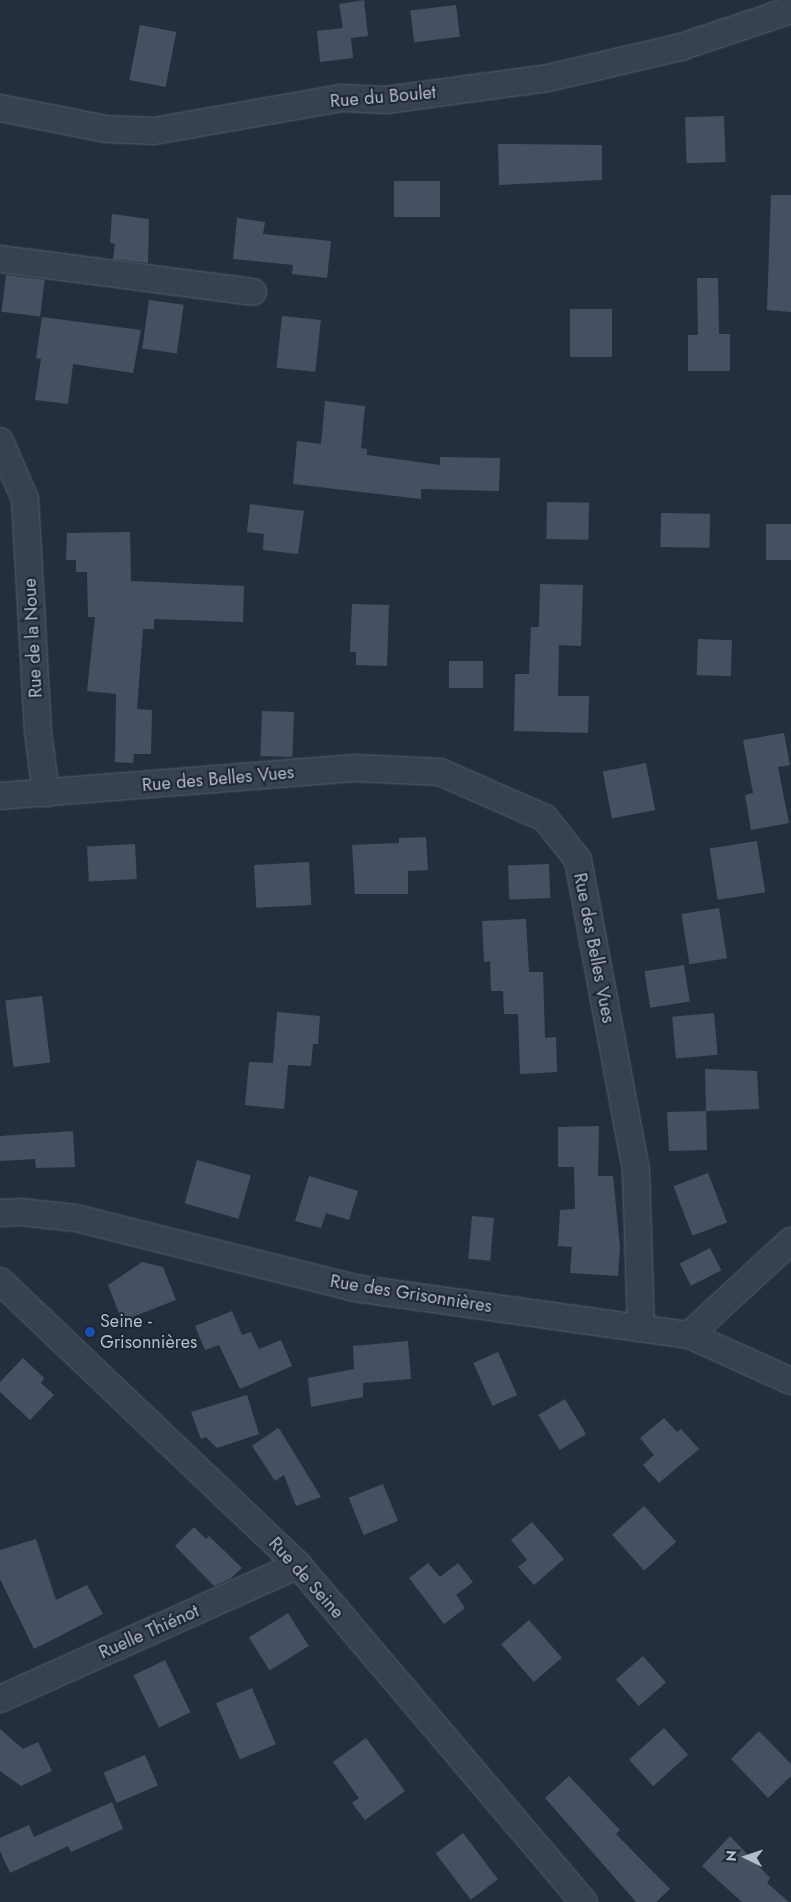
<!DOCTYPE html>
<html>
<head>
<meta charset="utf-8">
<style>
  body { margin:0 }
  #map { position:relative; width:791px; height:1902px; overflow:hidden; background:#242f3e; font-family:Jost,sans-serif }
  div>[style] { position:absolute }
  .building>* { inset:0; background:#455162; transform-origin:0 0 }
  .roads { filter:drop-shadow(0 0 1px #565f6c) drop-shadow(0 0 1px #565f6c) }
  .street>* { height:26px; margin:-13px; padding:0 13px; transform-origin:13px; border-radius:13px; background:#38414e }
  .dots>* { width:14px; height:14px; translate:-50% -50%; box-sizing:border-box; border:2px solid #1d2633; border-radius:50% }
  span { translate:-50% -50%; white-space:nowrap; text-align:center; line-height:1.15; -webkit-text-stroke:4px #1d2633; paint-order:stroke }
  .street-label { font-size:18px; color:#b4bcc9 }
  .poi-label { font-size:18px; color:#b4bcc9 }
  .left { translate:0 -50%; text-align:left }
  .north { position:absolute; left:721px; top:1832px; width:50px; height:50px; -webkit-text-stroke:4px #1d2633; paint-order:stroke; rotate:274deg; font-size:14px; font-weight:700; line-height:20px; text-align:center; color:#b4bcc9 }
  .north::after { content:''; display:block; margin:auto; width:18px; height:22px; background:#b4bcc9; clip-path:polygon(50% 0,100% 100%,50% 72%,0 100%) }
</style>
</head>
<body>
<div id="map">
  <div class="building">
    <div style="clip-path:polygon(364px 0,368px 36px,351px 38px,353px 58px,320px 62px,317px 31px,343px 28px,339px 4px)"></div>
    <div style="left:456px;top:5px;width:32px;height:46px;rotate:83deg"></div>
    <div style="left:140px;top:25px;width:37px;height:56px;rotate:11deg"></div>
    <div style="left:724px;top:116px;width:46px;height:39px;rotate:88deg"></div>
    <div style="clip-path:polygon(498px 144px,602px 145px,602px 180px,499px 185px)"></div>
    <div style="left:440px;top:181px;width:36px;height:46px;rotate:90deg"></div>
    <div style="clip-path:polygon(771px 195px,791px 195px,791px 312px,767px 310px)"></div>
    <div style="clip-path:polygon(112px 214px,149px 219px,148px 263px,113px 259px,115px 244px,110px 243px)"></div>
    <div style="clip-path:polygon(237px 218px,265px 222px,263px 234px,331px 241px,327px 278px,292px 274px,293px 265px,233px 259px)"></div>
    <div style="left:6px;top:275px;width:39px;height:37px;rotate:7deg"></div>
    <div style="clip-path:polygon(697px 278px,718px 278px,719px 334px,730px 334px,730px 371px,688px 371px,688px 335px,698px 335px)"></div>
    <div style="left:149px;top:300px;width:35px;height:49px;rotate:8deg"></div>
    <div style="left:570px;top:309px;width:42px;height:48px"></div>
    <div style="left:282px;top:316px;width:39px;height:52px;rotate:6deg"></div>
    <div style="clip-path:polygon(42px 317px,141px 330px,133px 373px,73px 364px,68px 404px,35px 400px,41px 359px,36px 358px)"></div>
    <div style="clip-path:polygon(325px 401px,365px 406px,361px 448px,367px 449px,367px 455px,440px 465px,440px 457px,500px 458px,499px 491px,421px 489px,421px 499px,293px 484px,297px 441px,321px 444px)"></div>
    <div style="left:547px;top:502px;width:42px;height:37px;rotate:1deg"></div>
    <div style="clip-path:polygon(250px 504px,304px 511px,298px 554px,263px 550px,264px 534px,247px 532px)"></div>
    <div style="left:661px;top:513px;width:49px;height:34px;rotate:1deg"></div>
    <div style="left:766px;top:524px;width:25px;height:36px"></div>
    <div style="clip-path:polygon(130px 532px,131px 581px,244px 586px,243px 622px,154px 619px,154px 629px,143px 629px,137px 709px,152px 710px,151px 754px,134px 754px,133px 763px,115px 762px,116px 694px,87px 691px,95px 617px,88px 617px,87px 572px,76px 572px,76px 560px,66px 560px,67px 533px)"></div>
    <div style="clip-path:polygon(540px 584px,583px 585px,581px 646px,559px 645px,558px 696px,589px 696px,588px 733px,514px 731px,515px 674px,529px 674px,531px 627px,539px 627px)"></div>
    <div style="clip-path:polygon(352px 604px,389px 605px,387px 666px,356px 665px,356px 652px,350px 652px)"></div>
    <div style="left:698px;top:639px;width:34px;height:36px;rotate:2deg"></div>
    <div style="left:449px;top:661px;width:34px;height:27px"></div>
    <div style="left:262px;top:711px;width:32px;height:45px;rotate:2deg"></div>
    <div style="clip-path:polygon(784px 733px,790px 765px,778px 767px,789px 823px,751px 830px,745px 795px,753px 793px,743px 740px)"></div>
    <div style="left:646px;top:763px;width:48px;height:44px;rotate:79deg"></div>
    <div style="clip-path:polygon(426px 837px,428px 870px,408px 871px,408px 894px,355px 894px,352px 845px,399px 843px,399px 838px)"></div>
    <div style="left:757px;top:841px;width:52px;height:48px;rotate:81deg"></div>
    <div style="left:135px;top:844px;width:35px;height:48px;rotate:87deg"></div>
    <div style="left:309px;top:862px;width:43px;height:55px;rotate:87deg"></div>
    <div style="left:549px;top:864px;width:34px;height:41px;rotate:88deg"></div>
    <div style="left:719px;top:908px;width:51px;height:38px;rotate:81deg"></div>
    <div style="clip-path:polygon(526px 919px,529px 972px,543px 972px,545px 1038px,556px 1037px,557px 1072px,520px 1074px,518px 1014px,504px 1014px,503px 991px,491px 991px,490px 961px,484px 962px,482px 921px)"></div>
    <div style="left:684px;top:965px;width:37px;height:40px;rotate:81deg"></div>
    <div style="left:42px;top:996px;width:67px;height:37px;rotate:83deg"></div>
    <div style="clip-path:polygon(277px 1012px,320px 1016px,318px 1044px,313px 1044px,311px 1066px,288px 1065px,284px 1109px,245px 1105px,249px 1062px,273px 1063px)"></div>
    <div style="left:714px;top:1013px;width:42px;height:42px;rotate:85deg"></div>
    <div style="clip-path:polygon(705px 1069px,757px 1071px,759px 1109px,706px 1111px,707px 1150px,669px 1151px,667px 1112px,706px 1111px)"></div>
    <div style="clip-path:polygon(599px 1126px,598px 1176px,613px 1176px,620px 1247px,618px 1276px,570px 1273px,572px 1247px,558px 1246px,560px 1210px,575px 1209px,574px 1167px,558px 1167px,558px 1127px)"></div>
    <div style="clip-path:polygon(73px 1131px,75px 1167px,36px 1168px,35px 1159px,0 1161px,0 1136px)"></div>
    <div style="left:197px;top:1160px;width:56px;height:45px;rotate:16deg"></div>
    <div style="left:708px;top:1173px;width:53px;height:37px;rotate:69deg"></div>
    <div style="clip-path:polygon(309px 1176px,358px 1191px,349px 1220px,326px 1213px,321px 1228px,295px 1221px)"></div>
    <div style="left:472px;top:1216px;width:22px;height:43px;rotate:5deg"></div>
    <div style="left:710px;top:1248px;width:25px;height:34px;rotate:63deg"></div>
    <div style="clip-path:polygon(142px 1262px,163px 1267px,176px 1300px,122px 1321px,108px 1285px)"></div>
    <div style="clip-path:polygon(232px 1311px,242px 1335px,251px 1332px,259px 1349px,281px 1340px,292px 1366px,240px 1389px,219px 1345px,205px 1350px,195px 1326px)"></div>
    <div style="clip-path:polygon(408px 1341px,411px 1379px,363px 1383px,363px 1397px,311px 1407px,308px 1378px,354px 1369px,353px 1346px)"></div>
    <div style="left:498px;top:1352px;width:47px;height:27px;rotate:66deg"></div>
    <div style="clip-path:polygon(23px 1358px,44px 1378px,41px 1383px,54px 1395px,30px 1420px,0 1392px,0 1382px)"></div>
    <div style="clip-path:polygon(247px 1395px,259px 1434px,217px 1448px,206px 1437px,201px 1439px,191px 1412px)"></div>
    <div style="left:565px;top:1399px;width:41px;height:31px;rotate:59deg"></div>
    <div style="clip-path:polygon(664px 1418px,677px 1432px,681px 1429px,699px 1449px,659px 1483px,643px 1465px,654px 1455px,640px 1438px)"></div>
    <div style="clip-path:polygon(278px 1428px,280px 1430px,321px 1497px,296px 1506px,284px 1475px,275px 1481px,252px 1446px)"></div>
    <div style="left:383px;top:1484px;width:40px;height:37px;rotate:68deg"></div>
    <div style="left:644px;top:1506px;width:48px;height:43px;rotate:48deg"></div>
    <div style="clip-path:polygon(532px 1522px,564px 1559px,534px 1585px,518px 1567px,527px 1560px,511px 1540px)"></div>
    <div style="clip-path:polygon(194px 1527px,206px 1539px,209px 1536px,242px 1568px,230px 1579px,214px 1586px,175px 1546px)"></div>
    <div style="clip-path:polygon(36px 1539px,56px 1600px,87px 1585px,103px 1614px,34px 1649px,0 1579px,0 1550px)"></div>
    <div style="clip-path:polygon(428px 1563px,440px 1577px,458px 1563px,473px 1582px,456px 1595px,465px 1608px,444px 1624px,409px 1578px)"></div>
    <div style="left:288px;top:1613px;width:39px;height:46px;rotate:58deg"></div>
    <div style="left:529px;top:1620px;width:50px;height:37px;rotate:49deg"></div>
    <div style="left:643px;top:1656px;width:35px;height:36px;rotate:49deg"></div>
    <div style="left:165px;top:1660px;width:58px;height:35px;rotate:64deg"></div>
    <div style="left:252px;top:1688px;width:61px;height:39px;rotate:67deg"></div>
    <div style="left:664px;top:1728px;width:36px;height:47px;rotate:48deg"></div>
    <div style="clip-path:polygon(0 1729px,23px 1749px,38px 1742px,52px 1771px,21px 1786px,0 1771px)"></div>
    <div style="clip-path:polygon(759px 1731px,791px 1764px,791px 1776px,768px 1798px,731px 1759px)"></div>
    <div style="clip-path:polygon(366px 1738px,405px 1791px,365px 1820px,352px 1803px,359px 1798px,333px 1762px)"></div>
    <div style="left:145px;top:1755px;width:33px;height:45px;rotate:67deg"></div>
    <div style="clip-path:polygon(569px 1776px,620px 1830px,616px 1834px,670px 1889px,656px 1902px,636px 1902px,545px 1798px)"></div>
    <div style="clip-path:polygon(112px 1802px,123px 1829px,71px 1852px,68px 1846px,10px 1873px,0 1851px,0 1838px,29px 1825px,34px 1837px)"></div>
    <div style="left:463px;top:1833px;width:58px;height:34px;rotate:53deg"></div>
    <div style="clip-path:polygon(730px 1836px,770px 1878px,767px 1883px,789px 1902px,742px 1902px,702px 1866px)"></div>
  </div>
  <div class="roads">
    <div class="street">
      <div style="left:0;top:108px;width:108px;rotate:11.2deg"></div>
      <div style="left:106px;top:129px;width:48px;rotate:2.4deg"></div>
      <div style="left:154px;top:131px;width:191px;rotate:-10deg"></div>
      <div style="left:342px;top:98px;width:44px;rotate:2.6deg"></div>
      <div style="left:386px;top:100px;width:163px;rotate:-7.7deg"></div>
      <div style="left:548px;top:78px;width:137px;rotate:-13.1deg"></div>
      <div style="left:681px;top:47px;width:116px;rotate:-18.6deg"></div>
      <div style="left:0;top:259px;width:255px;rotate:7.4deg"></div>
      <div style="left:0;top:441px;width:63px;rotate:66.7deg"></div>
      <div style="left:25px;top:499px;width:233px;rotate:86.8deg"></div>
      <div style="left:38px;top:732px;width:62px;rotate:82.5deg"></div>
      <div style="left:0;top:796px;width:356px;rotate:-4.5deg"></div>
      <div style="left:355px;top:768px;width:85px;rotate:2.7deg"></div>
      <div style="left:440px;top:772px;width:115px;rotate:23.7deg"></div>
      <div style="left:545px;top:818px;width:53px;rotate:51.8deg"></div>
      <div style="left:578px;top:860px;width:315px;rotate:79.4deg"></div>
      <div style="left:636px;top:1170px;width:156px;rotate:88.2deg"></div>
      <div style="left:0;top:1213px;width:20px;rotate:-3deg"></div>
      <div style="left:20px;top:1212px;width:56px;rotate:6.1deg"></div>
      <div style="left:76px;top:1218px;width:287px;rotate:14.1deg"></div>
      <div style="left:354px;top:1288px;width:338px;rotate:8deg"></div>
      <div style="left:689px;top:1335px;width:139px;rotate:-42.7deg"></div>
      <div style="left:0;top:1281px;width:412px;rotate:43.6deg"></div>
      <div style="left:298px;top:1565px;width:442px;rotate:49.7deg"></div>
      <div style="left:689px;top:1335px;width:112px;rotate:24.3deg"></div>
      <div style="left:0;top:1699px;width:327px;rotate:-24.2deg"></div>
    </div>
  </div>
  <div class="dots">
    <div style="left:90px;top:1332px;background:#1a4fb4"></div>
  </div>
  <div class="street-label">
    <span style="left:383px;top:97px;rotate:-5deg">Rue du Boulet</span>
    <span style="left:33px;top:638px;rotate:-93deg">Rue de la Noue</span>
    <span style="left:218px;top:779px;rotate:-5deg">Rue des Belles Vues</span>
    <span style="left:594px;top:948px;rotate:79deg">Rue des Belles Vues</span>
    <span style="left:411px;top:1294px;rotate:9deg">Rue des Grisonnières</span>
    <span style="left:306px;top:1578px;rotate:48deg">Rue de Seine</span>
    <span style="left:149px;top:1632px;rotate:-24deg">Ruelle Thiénot</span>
  </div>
  <div class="poi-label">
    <span class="left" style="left:100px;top:1332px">Seine -<br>Grisonnières</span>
  </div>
  <div class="north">N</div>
</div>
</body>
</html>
